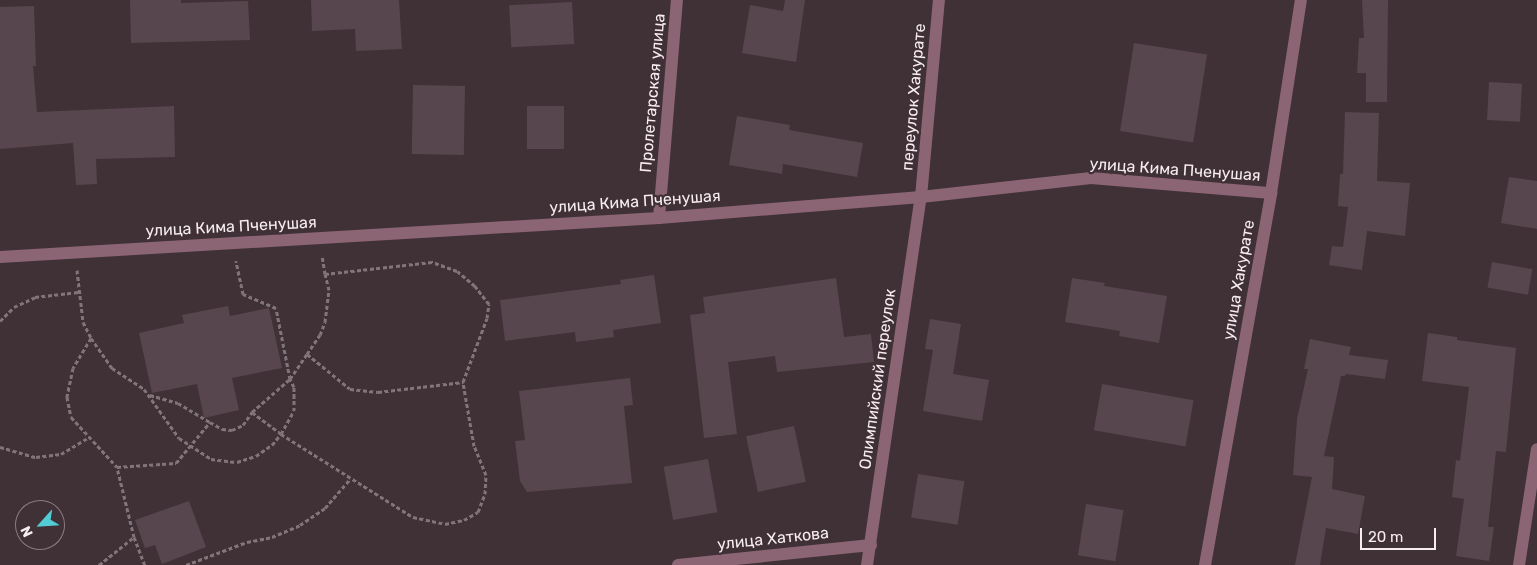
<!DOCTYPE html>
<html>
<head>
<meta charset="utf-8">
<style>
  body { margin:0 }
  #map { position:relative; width:1537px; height:565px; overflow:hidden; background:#403137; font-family:Rubik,sans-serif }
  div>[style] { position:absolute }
  .building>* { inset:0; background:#57464d; transform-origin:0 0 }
  .path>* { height:3px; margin-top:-1.5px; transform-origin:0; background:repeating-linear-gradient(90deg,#82757a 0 4px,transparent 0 6.5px) }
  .street>* { height:12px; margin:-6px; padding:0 6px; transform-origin:6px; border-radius:6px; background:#8c6575 }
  span { translate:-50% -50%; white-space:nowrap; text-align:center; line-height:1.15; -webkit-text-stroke:4.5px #403137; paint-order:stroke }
  .street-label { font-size:16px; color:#f7edf0 }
  .north { position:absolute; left:15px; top:500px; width:50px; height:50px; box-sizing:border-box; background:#403137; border:1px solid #897c81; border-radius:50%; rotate:244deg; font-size:14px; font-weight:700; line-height:20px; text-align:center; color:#f7edf0 }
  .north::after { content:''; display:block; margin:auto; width:18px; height:22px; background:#52ccd5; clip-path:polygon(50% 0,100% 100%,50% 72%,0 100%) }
  .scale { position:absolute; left:1360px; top:528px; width:76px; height:22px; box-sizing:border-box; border:2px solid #f7edf0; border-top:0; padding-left:6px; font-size:15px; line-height:18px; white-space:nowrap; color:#f7edf0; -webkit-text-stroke:4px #403137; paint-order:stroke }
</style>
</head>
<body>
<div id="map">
  <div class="building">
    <div style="clip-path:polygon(130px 0,181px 0,181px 3px,248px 1px,250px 40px,131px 43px)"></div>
    <div style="clip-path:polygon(311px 0,399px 0,402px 49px,356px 51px,355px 29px,312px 31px)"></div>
    <div style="clip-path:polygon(785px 0,805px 0,796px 62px,742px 53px,750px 5px,783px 11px)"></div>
    <div style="clip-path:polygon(1362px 0,1388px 0,1387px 102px,1366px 102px,1366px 73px,1357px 73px,1359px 38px,1364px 38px)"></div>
    <div style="left:572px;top:2px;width:42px;height:63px;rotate:87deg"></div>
    <div style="clip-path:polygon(34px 6px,36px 66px,33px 66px,37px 112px,174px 106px,175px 157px,96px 159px,97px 184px,76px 185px,73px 143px,0 149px,0 7px)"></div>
    <div style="left:1134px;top:43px;width:74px;height:89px;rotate:9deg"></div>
    <div style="left:1489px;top:82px;width:33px;height:38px;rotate:3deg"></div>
    <div style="left:413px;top:85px;width:52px;height:69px;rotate:1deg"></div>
    <div style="left:527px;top:106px;width:37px;height:43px"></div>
    <div style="clip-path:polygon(1345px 112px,1379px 113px,1377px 181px,1410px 183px,1405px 236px,1367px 231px,1362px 270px,1329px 265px,1332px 246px,1343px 247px,1348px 207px,1338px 206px,1340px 174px,1343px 174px)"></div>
    <div style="clip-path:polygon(737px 116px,790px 125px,789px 130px,863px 143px,857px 177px,783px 164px,782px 174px,729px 165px)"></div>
    <div style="clip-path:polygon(1509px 177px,1537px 181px,1537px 229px,1501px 223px)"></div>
    <div style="left:1492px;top:262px;width:41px;height:26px;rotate:10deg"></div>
    <div style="clip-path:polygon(654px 275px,661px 323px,613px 330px,614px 337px,576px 342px,575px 332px,505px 341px,500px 300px,621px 284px,620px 280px)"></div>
    <div style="clip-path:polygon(836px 278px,844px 337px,871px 334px,874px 362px,777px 372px,775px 356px,728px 362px,737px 434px,704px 438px,690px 315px,705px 313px,703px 297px)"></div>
    <div style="clip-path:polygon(1072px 278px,1105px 283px,1104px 286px,1167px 296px,1159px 343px,1119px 336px,1120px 331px,1065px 322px)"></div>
    <div style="clip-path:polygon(228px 306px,230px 316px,269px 308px,282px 368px,232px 378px,239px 410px,204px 418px,197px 384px,152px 393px,139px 333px,184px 323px,182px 315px)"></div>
    <div style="clip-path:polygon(930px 319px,961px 324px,953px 374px,989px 380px,982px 421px,923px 411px,933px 350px,925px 349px)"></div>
    <div style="clip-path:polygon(1428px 333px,1457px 337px,1457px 340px,1516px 348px,1506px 452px,1496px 451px,1488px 527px,1494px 527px,1489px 561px,1456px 556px,1464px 499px,1452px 497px,1456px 460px,1460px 461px,1469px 387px,1422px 381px)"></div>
    <div style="clip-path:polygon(1310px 339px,1351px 347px,1349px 355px,1388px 360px,1385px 379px,1346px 374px,1345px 376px,1341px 376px,1324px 456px,1334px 457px,1332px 489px,1365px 496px,1358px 534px,1326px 528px,1320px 565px,1295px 565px,1312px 477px,1293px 475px,1297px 419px,1308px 369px,1304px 369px)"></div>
    <div style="clip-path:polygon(630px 378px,633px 405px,624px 406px,632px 483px,527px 492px,520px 481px,515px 441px,525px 440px,519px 391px)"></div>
    <div style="left:1102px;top:384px;width:93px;height:47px;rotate:10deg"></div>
    <div style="left:794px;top:426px;width:57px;height:49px;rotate:78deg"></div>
    <div style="left:708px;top:459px;width:54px;height:45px;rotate:80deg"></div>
    <div style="left:918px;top:474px;width:47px;height:44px;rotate:9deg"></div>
    <div style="clip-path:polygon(189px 501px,206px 547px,162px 564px,155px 545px,145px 548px,135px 520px)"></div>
    <div style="left:1086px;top:504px;width:38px;height:52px;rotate:9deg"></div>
  </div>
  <div class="path">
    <div style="left:77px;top:270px;width:52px;rotate:83.4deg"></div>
    <div style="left:83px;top:322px;width:18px;rotate:63deg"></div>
    <div style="left:91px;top:338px;width:35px;rotate:121deg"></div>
    <div style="left:73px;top:368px;width:30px;rotate:102deg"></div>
    <div style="left:67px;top:397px;width:20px;rotate:79deg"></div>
    <div style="left:71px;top:417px;width:68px;rotate:47.4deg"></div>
    <div style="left:117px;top:467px;width:59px;rotate:-3.9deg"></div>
    <div style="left:176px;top:463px;width:53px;rotate:-50.3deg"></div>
    <div style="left:210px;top:422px;width:14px;rotate:30deg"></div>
    <div style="left:222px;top:429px;width:10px;rotate:6deg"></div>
    <div style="left:232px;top:430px;width:12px;rotate:-24deg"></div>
    <div style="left:243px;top:425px;width:16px;rotate:-55deg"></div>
    <div style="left:252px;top:412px;width:36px;rotate:37deg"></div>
    <div style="left:281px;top:434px;width:156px;rotate:32.2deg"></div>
    <div style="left:413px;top:517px;width:33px;rotate:12deg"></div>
    <div style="left:445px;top:524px;width:19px;rotate:-12deg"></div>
    <div style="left:464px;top:520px;width:16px;rotate:-30deg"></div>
    <div style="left:478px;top:512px;width:19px;rotate:-69deg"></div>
    <div style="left:485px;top:494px;width:19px;rotate:-87deg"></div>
    <div style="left:486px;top:475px;width:31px;rotate:-112deg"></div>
    <div style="left:474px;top:446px;width:65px;rotate:-99.8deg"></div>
    <div style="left:463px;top:382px;width:68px;rotate:-69.4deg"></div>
    <div style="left:487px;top:318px;width:14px;rotate:-82deg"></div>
    <div style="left:489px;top:304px;width:23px;rotate:-128deg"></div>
    <div style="left:475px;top:286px;width:23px;rotate:-140deg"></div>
    <div style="left:457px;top:271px;width:27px;rotate:-160deg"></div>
    <div style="left:432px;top:262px;width:108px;rotate:173.6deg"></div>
    <div style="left:325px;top:274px;width:18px;rotate:-99deg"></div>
    <div style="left:0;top:321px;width:20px;rotate:-45deg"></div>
    <div style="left:14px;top:307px;width:23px;rotate:-25deg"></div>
    <div style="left:35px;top:297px;width:44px;rotate:-6.5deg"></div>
    <div style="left:91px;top:338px;width:37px;rotate:55deg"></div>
    <div style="left:112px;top:368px;width:38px;rotate:33deg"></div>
    <div style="left:144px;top:389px;width:60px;rotate:54.5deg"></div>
    <div style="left:179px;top:438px;width:38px;rotate:33deg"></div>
    <div style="left:211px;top:459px;width:26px;rotate:7deg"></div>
    <div style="left:237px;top:462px;width:20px;rotate:-18deg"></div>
    <div style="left:256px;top:456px;width:19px;rotate:-35deg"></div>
    <div style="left:272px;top:445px;width:14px;rotate:-51deg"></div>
    <div style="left:281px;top:434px;width:26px;rotate:-61deg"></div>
    <div style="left:294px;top:411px;width:24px;rotate:-90deg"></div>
    <div style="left:294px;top:387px;width:9px;rotate:-117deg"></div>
    <div style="left:290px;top:379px;width:72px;rotate:-101.2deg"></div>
    <div style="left:276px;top:308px;width:36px;rotate:-157deg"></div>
    <div style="left:243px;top:294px;width:34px;rotate:-102deg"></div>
    <div style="left:307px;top:354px;width:23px;rotate:-56deg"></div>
    <div style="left:320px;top:335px;width:14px;rotate:-69deg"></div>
    <div style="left:325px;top:322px;width:32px;rotate:-83deg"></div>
    <div style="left:329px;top:290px;width:16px;rotate:-104deg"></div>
    <div style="left:150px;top:395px;width:29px;rotate:16deg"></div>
    <div style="left:178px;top:403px;width:37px;rotate:31deg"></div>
    <div style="left:252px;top:412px;width:50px;rotate:-41deg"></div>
    <div style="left:290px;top:379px;width:30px;rotate:-56deg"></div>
    <div style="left:307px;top:354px;width:55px;rotate:39.1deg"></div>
    <div style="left:350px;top:389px;width:28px;rotate:6deg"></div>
    <div style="left:378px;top:392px;width:86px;rotate:-6.7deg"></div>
    <div style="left:0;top:447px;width:37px;rotate:16deg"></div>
    <div style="left:36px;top:457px;width:25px;rotate:-7deg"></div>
    <div style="left:61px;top:454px;width:33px;rotate:-31deg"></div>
    <div style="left:134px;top:537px;width:30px;rotate:69deg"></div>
    <div style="left:99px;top:565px;width:45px;rotate:-38.7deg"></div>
    <div style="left:134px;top:537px;width:72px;rotate:-103.7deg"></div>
    <div style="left:186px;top:565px;width:65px;rotate:-20.7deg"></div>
    <div style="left:247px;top:542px;width:25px;rotate:-11deg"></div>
    <div style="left:272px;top:537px;width:30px;rotate:-23deg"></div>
    <div style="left:300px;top:525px;width:30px;rotate:-34deg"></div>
    <div style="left:325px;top:508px;width:38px;rotate:-49deg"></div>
  </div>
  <div class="street">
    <div style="left:659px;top:218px;width:219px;rotate:-85.3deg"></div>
    <div style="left:0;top:257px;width:660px;rotate:-3.39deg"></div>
    <div style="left:659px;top:218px;width:263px;rotate:-4.6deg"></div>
    <div style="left:921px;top:197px;width:171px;rotate:-6.4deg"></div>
    <div style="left:1091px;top:178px;width:181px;rotate:4.8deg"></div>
    <div style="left:678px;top:565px;width:194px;rotate:-5.9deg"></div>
    <div style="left:867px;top:565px;width:372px;rotate:-81.7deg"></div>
    <div style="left:921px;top:197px;width:198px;rotate:-84.8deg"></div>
    <div style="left:1205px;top:565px;width:378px;rotate:-79.9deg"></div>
    <div style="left:1271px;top:193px;width:195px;rotate:-81.2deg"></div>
    <div style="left:1519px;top:565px;width:117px;rotate:-81.2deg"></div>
  </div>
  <div class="street-label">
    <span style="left:653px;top:93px;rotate:-85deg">Пролетарская улица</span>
    <span style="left:914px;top:97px;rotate:-85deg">переулок Хакурате</span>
    <span style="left:1175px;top:170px;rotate:4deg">улица Кима Пченушая</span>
    <span style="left:635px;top:202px;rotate:-4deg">улица Кима Пченушая</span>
    <span style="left:231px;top:227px;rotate:-3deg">улица Кима Пченушая</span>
    <span style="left:1239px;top:280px;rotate:-80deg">улица Хакурате</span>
    <span style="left:878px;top:379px;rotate:-82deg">Олимпийский переулок</span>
    <span style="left:773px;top:539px;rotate:-6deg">улица Хаткова</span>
  </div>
  <div class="north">N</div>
  <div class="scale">20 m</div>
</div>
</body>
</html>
